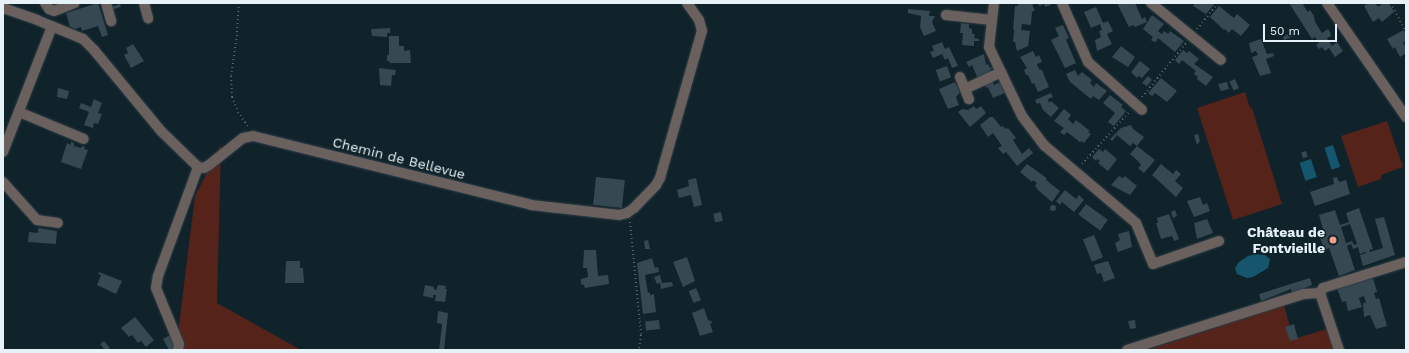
<!DOCTYPE html>
<html>
<head>
<meta charset="utf-8">
<style>
  body { margin:0 }
  #map { position:relative; width:1409px; height:353px; overflow:hidden; background:#10222a; font-family:"Work Sans",sans-serif }
  div>[style] { position:absolute }
  .green>* { inset:0; background:#55231a }
  .water>* { inset:0; background:#15556e; transform-origin:0 0 }
  .building>* { inset:0; background:#364952; transform-origin:0 0 }
  .round { border-radius:50% }
  .path>* { height:2px; margin-top:-1px; transform-origin:0; background:repeating-linear-gradient(90deg,#56666d 0 1px,transparent 0 4px) }
  .roads { filter:drop-shadow(0 0 1px #2e3f47) drop-shadow(0 0 1px #2e3f47) }
  .minor>* { height:10px; margin:-5px; padding:0 5px; transform-origin:5px; border-radius:5px; background:#6a605e }
  .dots>* { width:11px; height:11px; translate:-50% -50%; box-sizing:border-box; border:2px solid #10222a; border-radius:50% }
  span { translate:-50% -50%; white-space:nowrap; text-align:center; line-height:1.15; -webkit-text-stroke:3px #10222a; paint-order:stroke }
  .street-label { font-size:14px; color:#e6f2f7 }
  .poi-label { font-size:14px; color:#e6f2f7; font-weight:700 }
  .right { translate:-100% -50%; text-align:right }
  .frame { position:absolute; inset:0; border:4px solid #e6f2f7; pointer-events:none }
  .scale { position:absolute; left:1263px; top:24px; width:74px; height:18px; box-sizing:border-box; border:2px solid #e6f2f7; border-top:0; padding-left:5px; font-size:12px; line-height:14px; white-space:nowrap; color:#e6f2f7; -webkit-text-stroke:3px #10222a; paint-order:stroke }
</style>
</head>
<body>
<div id="map">
  <div class="green">
    <div style="clip-path:polygon(1245px 92px,1250px 108px,1252px 108px,1282px 204px,1233px 220px,1197px 108px)"></div>
    <div style="clip-path:polygon(1387px 121px,1403px 167px,1381px 175px,1381px 179px,1358px 187px,1341px 136px)"></div>
    <div style="clip-path:polygon(221px 145px,217px 303px,301px 350px,174px 350px,176px 349px,195px 196px)"></div>
    <div style="clip-path:polygon(1284px 305px,1293px 339px,1334px 327px,1341px 350px,1147px 350px)"></div>
  </div>
  <div class="water">
    <div style="left:1333px;top:145px;width:23px;height:9px;rotate:72deg"></div>
    <div style="left:1311px;top:159px;width:19px;height:12px;rotate:72deg"></div>
    <div style="clip-path:polygon(1255px 254px,1265px 255px,1270px 259px,1268px 268px,1253px 277px,1247px 278px,1237px 274px,1235px 268px,1239px 262px,1248px 256px)"></div>
  </div>
  <div class="building">
    <div style="clip-path:polygon(98px 3px,108px 35px,102px 37px,98px 26px,82px 31px,81px 27px,75px 29px,70px 27px,66px 13px)"></div>
    <div style="clip-path:polygon(1018px 3px,1036px 3px,1032px 5px,1035px 10px,1032px 12px,1031px 25px,1022px 24px,1021px 30px,1030px 31px,1028px 46px,1017px 51px,1015px 42px,1013px 42px,1014px 29px,1013px 29px,1015px 6px,1018px 6px)"></div>
    <div style="clip-path:polygon(1038px 3px,1050px 3px,1051px 5px,1045px 7px,1044px 4px,1039px 6px)"></div>
    <div style="clip-path:polygon(1117px 3px,1135px 3px,1142px 19px,1145px 17px,1147px 22px,1135px 27px,1133px 25px,1129px 27px)"></div>
    <div style="clip-path:polygon(1195px 3px,1215px 3px,1206px 14px,1193px 6px)"></div>
    <div style="clip-path:polygon(1289px 3px,1306px 3px,1303px 5px,1308px 12px,1310px 10px,1314px 16px,1315px 22px,1322px 33px,1328px 29px,1330px 32px,1331px 36px,1327px 38px,1332px 46px,1337px 42px,1343px 51px,1335px 57px,1329px 48px,1325px 51px,1322px 47px,1319px 49px,1316px 45px,1319px 43px,1315px 37px,1312px 39px)"></div>
    <div style="clip-path:polygon(1368px 3px,1375px 3px,1378px 7px,1383px 3px,1389px 3px,1394px 12px,1382px 22px,1379px 18px,1373px 22px,1364px 6px)"></div>
    <div style="left:120px;top:4px;width:3px;height:9px;rotate:72deg"></div>
    <div style="clip-path:polygon(1219px 6px,1234px 18px,1237px 14px,1250px 25px,1241px 36px,1232px 29px,1229px 33px,1225px 29px,1224px 30px,1210px 17px)"></div>
    <div style="clip-path:polygon(1096px 7px,1103px 23px,1108px 21px,1113px 31px,1107px 34px,1112px 44px,1097px 51px,1095px 40px,1101px 37px,1099px 31px,1102px 30px,1100px 24px,1091px 28px,1084px 12px)"></div>
    <div style="clip-path:polygon(908px 9px,930px 11px,929px 16px,935px 16px,932px 22px,936px 31px,924px 36px,920px 27px,921px 16px,908px 13px)"></div>
    <div style="clip-path:polygon(1152px 15px,1164px 24px,1158px 31px,1162px 34px,1164px 31px,1168px 34px,1170px 31px,1184px 41px,1175px 52px,1158px 38px,1156px 42px,1152px 41px,1151px 40px,1153px 37px,1143px 29px)"></div>
    <div style="clip-path:polygon(961px 23px,969px 24px,969px 28px,972px 29px,972px 34px,975px 34px,974px 38px,979px 39px,979px 41px,974px 41px,974px 46px,962px 45px,963px 33px,960px 33px)"></div>
    <div style="clip-path:polygon(1063px 25px,1069px 38px,1066px 40px,1076px 63px,1065px 68px,1051px 40px,1059px 36px,1055px 28px)"></div>
    <div style="clip-path:polygon(390px 28px,390px 33px,387px 33px,387px 37px,372px 36px,371px 29px)"></div>
    <div style="clip-path:polygon(1404px 30px,1406px 35px,1406px 41px,1403px 43px,1406px 47px,1406px 53px,1400px 57px,1395px 47px,1393px 49px,1387px 39px)"></div>
    <div style="clip-path:polygon(1294px 31px,1296px 35px,1284px 40px,1283px 37px)"></div>
    <div style="clip-path:polygon(389px 36px,399px 36px,399px 46px,404px 46px,404px 51px,410px 50px,411px 63px,390px 63px,389px 61px,387px 61px,387px 55px,389px 55px)"></div>
    <div style="clip-path:polygon(1261px 39px,1267px 54px,1273px 53px,1274px 56px,1266px 59px,1271px 73px,1260px 76px,1252px 57px,1258px 55px,1256px 51px,1251px 53px,1249px 43px)"></div>
    <div style="clip-path:polygon(942px 42px,945px 49px,949px 47px,958px 66px,952px 68px,948px 58px,945px 60px,942px 54px,933px 58px,930px 52px,934px 51px,932px 46px)"></div>
    <div style="clip-path:polygon(133px 44px,144px 61px,131px 68px,124px 55px,128px 53px,126px 48px)"></div>
    <div style="clip-path:polygon(1121px 46px,1135px 57px,1128px 67px,1112px 57px)"></div>
    <div style="clip-path:polygon(1183px 50px,1187px 53px,1189px 51px,1199px 59px,1194px 64px,1213px 77px,1206px 86px,1197px 79px,1198px 77px,1194px 74px,1196px 71px,1182px 60px,1179px 64px,1175px 60px)"></div>
    <div style="clip-path:polygon(1033px 51px,1036px 57px,1039px 55px,1042px 62px,1037px 64px,1039px 69px,1042px 70px,1049px 87px,1038px 92px,1034px 83px,1032px 84px,1028px 75px,1026px 75px,1024px 70px,1027px 68px,1020px 57px)"></div>
    <div style="clip-path:polygon(984px 54px,986px 65px,988px 64px,990px 68px,994px 66px,994px 68px,990px 69px,992px 73px,978px 79px,972px 65px,969px 67px,966px 62px)"></div>
    <div style="clip-path:polygon(1140px 61px,1150px 69px,1142px 78px,1139px 76px,1137px 78px,1131px 72px)"></div>
    <div style="left:947px;top:66px;width:12px;height:12px;rotate:70deg"></div>
    <div style="clip-path:polygon(379px 68px,396px 70px,395px 75px,392px 75px,391px 86px,380px 85px)"></div>
    <div style="clip-path:polygon(1075px 70px,1078px 76px,1082px 72px,1092px 80px,1090px 83px,1094px 87px,1096px 83px,1107px 91px,1099px 100px,1093px 96px,1091px 99px,1070px 82px,1066px 74px)"></div>
    <div style="clip-path:polygon(1148px 76px,1152px 80px,1147px 86px,1142px 83px)"></div>
    <div style="clip-path:polygon(1161px 78px,1177px 91px,1167px 102px,1155px 93px,1152px 96px,1148px 93px)"></div>
    <div style="left:1235px;top:79px;width:10px;height:6px;rotate:66deg"></div>
    <div style="clip-path:polygon(992px 80px,994px 85px,1000px 82px,1005px 93px,993px 98px,988px 87px,986px 88px,984px 84px)"></div>
    <div style="clip-path:polygon(955px 82px,960px 92px,956px 97px,959px 105px,948px 109px,939px 89px)"></div>
    <div style="clip-path:polygon(1227px 82px,1229px 89px,1221px 91px,1218px 84px)"></div>
    <div style="clip-path:polygon(58px 88px,69px 91px,67px 99px,57px 97px)"></div>
    <div style="clip-path:polygon(1051px 93px,1053px 97px,1048px 99px,1049px 103px,1051px 101px,1059px 108px,1051px 117px,1043px 110px,1040px 103px,1037px 104px,1035px 100px)"></div>
    <div style="clip-path:polygon(1110px 95px,1123px 105px,1121px 107px,1126px 111px,1114px 126px,1108px 122px,1115px 113px,1103px 103px)"></div>
    <div style="clip-path:polygon(94px 99px,102px 103px,98px 113px,102px 114px,98px 124px,94px 123px,93px 128px,84px 125px,89px 112px,79px 108px,81px 103px,91px 107px)"></div>
    <div style="clip-path:polygon(974px 106px,976px 109px,981px 106px,986px 113px,970px 127px,958px 112px,962px 109px,968px 110px)"></div>
    <div style="clip-path:polygon(1064px 109px,1071px 115px,1068px 119px,1073px 124px,1076px 120px,1090px 131px,1088px 132px,1091px 134px,1084px 143px,1081px 141px,1080px 142px,1067px 132px,1064px 135px,1060px 132px,1064px 128px,1054px 121px)"></div>
    <div style="clip-path:polygon(990px 117px,993px 117px,1001px 127px,1003px 126px,1006px 129px,1008px 128px,1016px 138px,1013px 140px,1022px 154px,1029px 148px,1033px 153px,1017px 166px,1006px 152px,1003px 154px,998px 148px,1002px 146px,993px 133px,988px 137px,980px 125px)"></div>
    <div style="clip-path:polygon(1131px 125px,1133px 129px,1144px 137px,1137px 146px,1133px 143px,1130px 146px,1117px 135px,1112px 141px,1110px 139px,1121px 128px)"></div>
    <div style="clip-path:polygon(1198px 134px,1200px 141px,1197px 145px,1194px 135px)"></div>
    <div style="clip-path:polygon(71px 142px,74px 143px,74px 146px,81px 148px,82px 146px,85px 147px,84px 149px,88px 150px,81px 169px,61px 162px,67px 143px,71px 145px)"></div>
    <div style="clip-path:polygon(1137px 146px,1155px 160px,1144px 173px,1138px 168px,1141px 165px,1138px 161px,1130px 154px)"></div>
    <div style="clip-path:polygon(1099px 149px,1103px 152px,1105px 149px,1117px 159px,1108px 171px,1098px 163px,1100px 161px,1097px 159px,1096px 161px,1092px 157px)"></div>
    <div style="left:1306px;top:151px;width:6px;height:5px;rotate:72deg"></div>
    <div style="clip-path:polygon(1027px 164px,1044px 176px,1047px 179px,1046px 180px,1060px 191px,1052px 202px,1038px 190px,1035px 186px,1037px 183px,1033px 180px,1032px 182px,1020px 172px)"></div>
    <div style="clip-path:polygon(1161px 164px,1173px 174px,1176px 170px,1181px 174px,1175px 181px,1183px 188px,1176px 197px,1152px 175px)"></div>
    <div style="clip-path:polygon(1119px 176px,1123px 178px,1125px 176px,1137px 186px,1130px 195px,1111px 185px)"></div>
    <div style="left:596px;top:177px;width:29px;height:28px;rotate:6deg"></div>
    <div style="clip-path:polygon(1337px 177px,1339px 182px,1346px 180px,1350px 194px,1315px 206px,1310px 192px,1334px 184px,1333px 178px)"></div>
    <div style="clip-path:polygon(696px 178px,702px 205px,694px 207px,691px 195px,679px 198px,677px 190px,689px 186px,688px 180px)"></div>
    <div style="clip-path:polygon(1065px 190px,1076px 199px,1079px 195px,1084px 200px,1074px 212px,1062px 202px,1060px 205px,1056px 201px)"></div>
    <div style="clip-path:polygon(1200px 197px,1203px 205px,1207px 203px,1210px 211px,1194px 217px,1187px 201px)"></div>
    <div style="left:1086px;top:204px;width:27px;height:13px;rotate:36deg"></div>
    <div class="round" style="left:1050px;top:205px;width:6px;height:6px"></div>
    <div style="clip-path:polygon(evenodd,1359px 208px,1373px 249px,1369px 250px,1370px 252px,1383px 248px,1375px 219px,1384px 217px,1395px 255px,1363px 266px,1360px 255px,1366px 253px,1365px 252px,1360px 254px,1358px 247px,1353px 249px,1351px 244px,1347px 246px,1355px 270px,1339px 276px,1329px 248px,1325px 250px,1320px 238px,1325px 236px,1319px 215px,1335px 210px,1340px 225px,1349px 222px,1346px 213px,1359px 208px,1350px 224px,1357px 244px,1354px 245px,1352px 241px,1346px 243px,1341px 227px,1350px 224px)"></div>
    <div style="clip-path:polygon(1175px 210px,1177px 216px,1173px 218px,1171px 212px)"></div>
    <div style="left:721px;top:212px;width:9px;height:8px;rotate:77deg"></div>
    <div style="clip-path:polygon(1169px 214px,1179px 239px,1174px 241px,1172px 236px,1161px 239px,1156px 223px,1158px 223px,1157px 218px)"></div>
    <div style="clip-path:polygon(1207px 219px,1213px 233px,1197px 239px,1194px 223px)"></div>
    <div style="clip-path:polygon(38px 228px,57px 231px,56px 244px,28px 242px,29px 232px,38px 233px)"></div>
    <div style="clip-path:polygon(1129px 231px,1132px 247px,1118px 252px,1115px 243px,1120px 240px,1118px 234px)"></div>
    <div style="left:1094px;top:235px;width:24px;height:12px;rotate:68deg"></div>
    <div style="clip-path:polygon(648px 240px,650px 249px,645px 249px,644px 241px)"></div>
    <div style="clip-path:polygon(584px 250px,596px 250px,598px 276px,608px 275px,609px 284px,585px 288px,584px 285px,581px 284px,581px 279px,588px 277px,587px 268px,583px 268px)"></div>
    <div style="clip-path:polygon(687px 257px,695px 281px,683px 287px,673px 262px)"></div>
    <div style="clip-path:polygon(652px 258px,655px 268px,658px 267px,659px 272px,645px 275px,648px 293px,650px 292px,650px 295px,654px 294px,656px 312px,643px 314px,637px 263px)"></div>
    <div style="clip-path:polygon(286px 261px,300px 261px,300px 268px,303px 268px,304px 283px,285px 283px)"></div>
    <div style="clip-path:polygon(1108px 261px,1115px 278px,1104px 282px,1101px 273px,1097px 274px,1094px 265px)"></div>
    <div style="clip-path:polygon(99px 272px,122px 281px,116px 294px,97px 285px,101px 275px,98px 274px)"></div>
    <div style="clip-path:polygon(660px 275px,662px 283px,672px 282px,673px 286px,661px 289px,660px 283px,657px 284px,654px 277px)"></div>
    <div style="clip-path:polygon(1310px 278px,1312px 285px,1292px 293px,1291px 289px,1261px 301px,1259px 294px)"></div>
    <div style="clip-path:polygon(1373px 278px,1377px 292px,1374px 293px,1376px 299px,1379px 298px,1387px 326px,1376px 329px,1370px 315px,1364px 317px,1363px 303px,1366px 303px,1364px 296px,1359px 298px,1362px 307px,1348px 311px,1346px 301px,1342px 302px,1337px 288px)"></div>
    <div style="clip-path:polygon(425px 285px,434px 287px,434px 289px,436px 290px,438px 285px,446px 286px,445px 289px,447px 289px,445px 302px,435px 301px,436px 295px,433px 295px,433px 298px,423px 296px)"></div>
    <div style="left:696px;top:288px;width:13px;height:8px;rotate:67deg"></div>
    <div style="clip-path:polygon(704px 308px,708px 320px,713px 322px,710px 324px,713px 332px,700px 336px,692px 313px)"></div>
    <div style="clip-path:polygon(438px 311px,448px 313px,444px 350px,439px 350px,442px 326px,442px 324px,437px 323px)"></div>
    <div style="clip-path:polygon(135px 317px,154px 340px,146px 347px,141px 341px,138px 343px,132px 335px,129px 337px,121px 328px)"></div>
    <div style="left:659px;top:320px;width:9px;height:14px;rotate:84deg"></div>
    <div style="clip-path:polygon(1135px 320px,1136px 328px,1130px 329px,1128px 321px)"></div>
    <div style="clip-path:polygon(1294px 324px,1298px 339px,1290px 341px,1285px 327px)"></div>
    <div style="clip-path:polygon(170px 335px,175px 347px,172px 350px,169px 350px,163px 339px)"></div>
    <div style="clip-path:polygon(104px 341px,110px 348px,108px 350px,105px 350px,100px 344px)"></div>
  </div>
  <div class="path">
    <div style="left:239px;top:3px;width:32px;rotate:94deg"></div>
    <div style="left:237px;top:35px;width:41px;rotate:98.3deg"></div>
    <div style="left:231px;top:76px;width:21px;rotate:87deg"></div>
    <div style="left:232px;top:97px;width:16px;rotate:68deg"></div>
    <div style="left:238px;top:112px;width:18px;rotate:56deg"></div>
    <div style="left:1391px;top:3px;width:33px;rotate:63deg"></div>
    <div style="left:1197px;top:29px;width:33px;rotate:-51deg"></div>
    <div style="left:1142px;top:97px;width:70px;rotate:-50.8deg"></div>
    <div style="left:1082px;top:164px;width:72px;rotate:-47.8deg"></div>
    <div style="left:630px;top:222px;width:114px;rotate:84.4deg"></div>
    <div style="left:641px;top:335px;width:15px;rotate:98deg"></div>
  </div>
  <div class="roads">
    <div class="minor">
      <div style="left:45px;top:3px;width:7px;rotate:56deg"></div>
      <div style="left:49px;top:9px;width:5px;rotate:22deg"></div>
      <div style="left:54px;top:11px;width:22px;rotate:-21deg"></div>
      <div style="left:106px;top:3px;width:19px;rotate:74deg"></div>
      <div style="left:144px;top:3px;width:16px;rotate:75deg"></div>
      <div style="left:994px;top:3px;width:44px;rotate:96.5deg"></div>
      <div style="left:989px;top:47px;width:76px;rotate:64.4deg"></div>
      <div style="left:1022px;top:116px;width:38px;rotate:53deg"></div>
      <div style="left:1045px;top:146px;width:119px;rotate:40.2deg"></div>
      <div style="left:1136px;top:223px;width:44px;rotate:67.5deg"></div>
      <div style="left:1153px;top:264px;width:70px;rotate:-19.2deg"></div>
      <div style="left:1062px;top:3px;width:64px;rotate:66.2deg"></div>
      <div style="left:1088px;top:62px;width:72px;rotate:41.6deg"></div>
      <div style="left:1151px;top:3px;width:90px;rotate:39.2deg"></div>
      <div style="left:1327px;top:3px;width:139px;rotate:55.3deg"></div>
      <div style="left:3px;top:8px;width:36px;rotate:19deg"></div>
      <div style="left:37px;top:20px;width:50px;rotate:22.4deg"></div>
      <div style="left:83px;top:39px;width:16px;rotate:45deg"></div>
      <div style="left:94px;top:50px;width:105px;rotate:50.4deg"></div>
      <div style="left:161px;top:131px;width:52px;rotate:44.2deg"></div>
      <div style="left:198px;top:167px;width:6px;rotate:9deg"></div>
      <div style="left:204px;top:168px;width:6px;rotate:-31deg"></div>
      <div style="left:209px;top:165px;width:43px;rotate:-38.5deg"></div>
      <div style="left:243px;top:138px;width:10px;rotate:-11deg"></div>
      <div style="left:253px;top:136px;width:286px;rotate:13.9deg"></div>
      <div style="left:531px;top:205px;width:89px;rotate:6.5deg"></div>
      <div style="left:619px;top:215px;width:8px;rotate:-14deg"></div>
      <div style="left:627px;top:213px;width:9px;rotate:-36deg"></div>
      <div style="left:634px;top:208px;width:32px;rotate:-46deg"></div>
      <div style="left:656px;top:185px;width:8px;rotate:-60deg"></div>
      <div style="left:660px;top:178px;width:153px;rotate:-74.1deg"></div>
      <div style="left:702px;top:31px;width:11px;rotate:-105deg"></div>
      <div style="left:699px;top:20px;width:21px;rotate:-125deg"></div>
      <div style="left:946px;top:15px;width:46px;rotate:6.2deg"></div>
      <div style="left:960px;top:77px;width:24px;rotate:68deg"></div>
      <div style="left:965px;top:89px;width:40px;rotate:-25deg"></div>
      <div style="left:19px;top:112px;width:70px;rotate:22.6deg"></div>
      <div style="left:3px;top:152px;width:135px;rotate:-68.7deg"></div>
      <div style="left:3px;top:182px;width:51px;rotate:48.2deg"></div>
      <div style="left:37px;top:220px;width:21px;rotate:8deg"></div>
      <div style="left:178px;top:350px;width:6px;rotate:-81deg"></div>
      <div style="left:179px;top:344px;width:61px;rotate:-112.3deg"></div>
      <div style="left:156px;top:288px;width:12px;rotate:-81deg"></div>
      <div style="left:158px;top:276px;width:116px;rotate:-69.8deg"></div>
      <div style="left:1127px;top:350px;width:186px;rotate:-17.6deg"></div>
      <div style="left:1304px;top:294px;width:16px;rotate:-4deg"></div>
      <div style="left:1339px;top:350px;width:60px;rotate:-108.4deg"></div>
      <div style="left:1320px;top:293px;width:6px;rotate:-59deg"></div>
      <div style="left:1323px;top:288px;width:87px;rotate:-17.4deg"></div>
    </div>
  </div>
  <div class="dots">
    <div style="left:1333px;top:240px;background:#f49d8c"></div>
  </div>
  <div class="street-label">
    <span style="left:399px;top:158px;rotate:14deg">Chemin de Bellevue</span>
  </div>
  <div class="poi-label">
    <span class="right" style="left:1325px;top:240px">Château de<br>Fontvieille</span>
  </div>
  <div class="frame"></div>
  <div class="scale">50 m</div>
</div>
</body>
</html>
